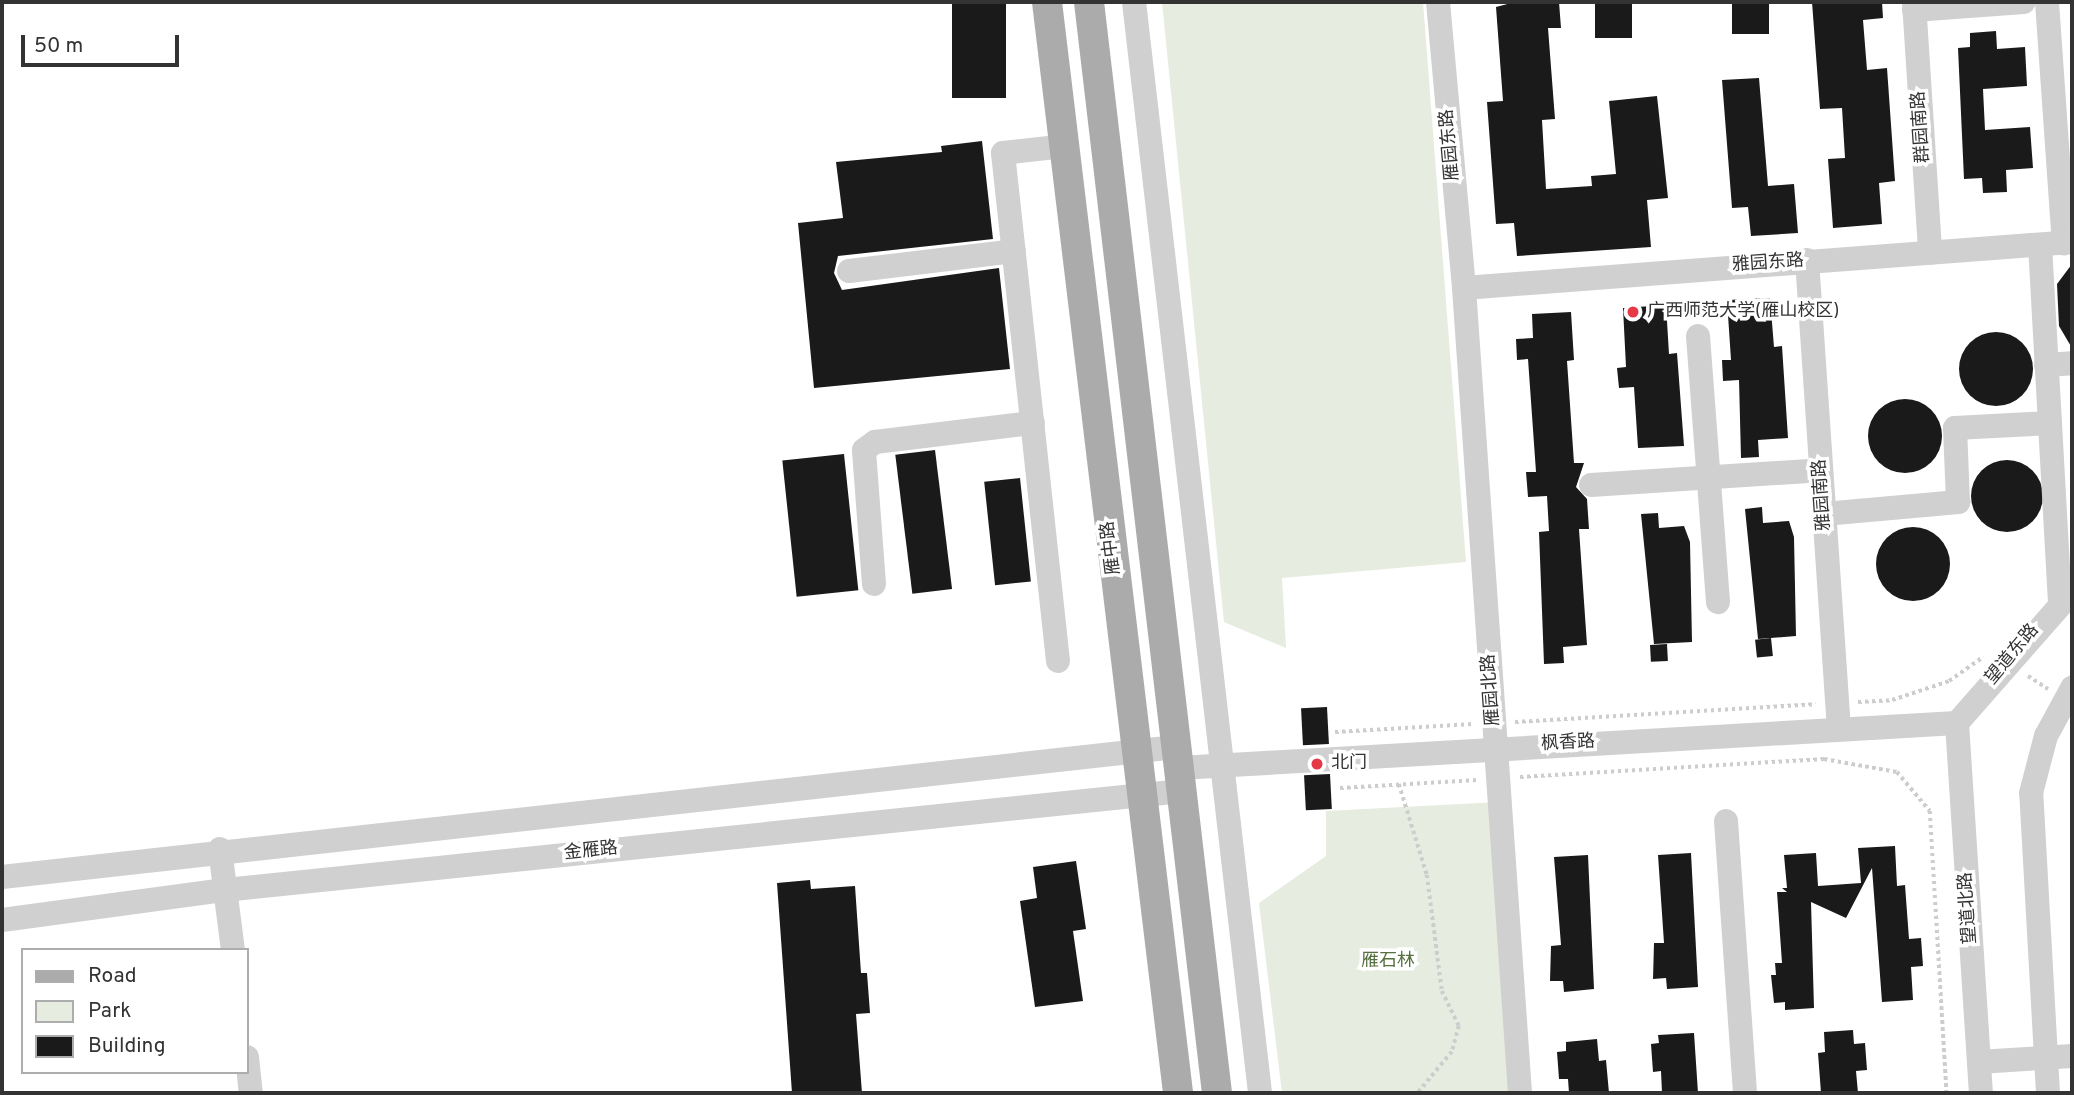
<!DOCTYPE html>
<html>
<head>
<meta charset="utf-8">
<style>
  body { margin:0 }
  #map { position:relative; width:2074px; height:1095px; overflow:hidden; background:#fff; font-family:Overpass,"Noto Sans SC",sans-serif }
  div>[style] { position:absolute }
  .green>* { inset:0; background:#e6ecdf }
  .building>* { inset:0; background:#1a1a1a; transform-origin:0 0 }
  .round { border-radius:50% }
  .path>* { height:3.5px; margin-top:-1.75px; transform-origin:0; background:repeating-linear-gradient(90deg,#cdcdcd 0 3.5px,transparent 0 7px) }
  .minor>* { height:24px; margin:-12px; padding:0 12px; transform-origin:12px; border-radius:12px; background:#d0d0d0 }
  .major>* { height:30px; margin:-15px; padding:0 15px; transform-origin:15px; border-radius:15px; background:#ababab }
  .dots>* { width:19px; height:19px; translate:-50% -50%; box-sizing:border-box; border:4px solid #fff; border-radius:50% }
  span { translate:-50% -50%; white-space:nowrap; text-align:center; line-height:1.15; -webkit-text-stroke:7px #fff; paint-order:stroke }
  .street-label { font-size:18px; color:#333 }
  .poi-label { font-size:18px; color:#333 }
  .left { translate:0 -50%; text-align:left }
  .park-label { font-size:18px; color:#56703f }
  .frame { position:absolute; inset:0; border:4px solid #333; pointer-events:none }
  .legend { position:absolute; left:21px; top:948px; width:228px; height:126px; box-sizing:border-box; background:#fff; border:2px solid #adadad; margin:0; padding:9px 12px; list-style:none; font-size:21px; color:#333 }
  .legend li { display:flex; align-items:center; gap:14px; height:35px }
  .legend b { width:35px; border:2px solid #adadad }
  .scale { position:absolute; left:21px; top:35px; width:158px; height:32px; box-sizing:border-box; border:4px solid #333; border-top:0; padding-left:9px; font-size:21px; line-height:24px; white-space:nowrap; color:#333; -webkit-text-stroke:5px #fff; paint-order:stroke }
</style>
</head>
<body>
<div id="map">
  <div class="green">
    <div style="clip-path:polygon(1162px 2px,1423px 2px,1466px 562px,1282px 578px,1286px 648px,1224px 622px)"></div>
    <div style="clip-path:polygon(1500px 802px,1520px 1093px,1282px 1093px,1259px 903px,1326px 856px,1326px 811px)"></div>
  </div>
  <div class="building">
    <div style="left:952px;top:2px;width:54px;height:96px"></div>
    <div style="clip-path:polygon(1515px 2px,1559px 2px,1561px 28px,1548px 28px,1555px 119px,1542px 120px,1546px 189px,1592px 186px,1591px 176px,1616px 174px,1609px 101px,1657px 96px,1668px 198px,1647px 200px,1651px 247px,1517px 256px,1514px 223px,1496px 224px,1487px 102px,1503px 101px,1496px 7px)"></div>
    <div style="left:1595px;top:2px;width:37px;height:36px"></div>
    <div style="left:1732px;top:2px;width:37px;height:32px"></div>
    <div style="clip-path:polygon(1812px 2px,1882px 2px,1883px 18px,1863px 20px,1867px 70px,1887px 68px,1895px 181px,1879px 183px,1882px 224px,1833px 228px,1828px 159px,1845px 158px,1842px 108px,1820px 109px)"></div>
    <div style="clip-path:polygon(1996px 31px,1997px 49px,2025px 47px,2027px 86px,1983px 89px,1985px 130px,2030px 127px,2033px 168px,2006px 170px,2007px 192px,1983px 193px,1982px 178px,1964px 179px,1958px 48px,1970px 47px,1970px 33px)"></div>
    <div style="clip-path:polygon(1759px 78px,1768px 186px,1794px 184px,1798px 233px,1751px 236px,1748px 207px,1732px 208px,1722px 80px)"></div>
    <div style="clip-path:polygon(982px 141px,993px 239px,838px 256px,834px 273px,842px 290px,999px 268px,1010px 369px,814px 388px,798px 223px,843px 218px,836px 162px,942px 152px,941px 146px)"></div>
    <div style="clip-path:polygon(2072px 264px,2072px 348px,2059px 326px,2057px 284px)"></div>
    <div style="clip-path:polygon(1770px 298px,1774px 347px,1782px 346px,1788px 438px,1758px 440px,1759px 457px,1741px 458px,1739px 380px,1723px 381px,1722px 360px,1731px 360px,1727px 300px)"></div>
    <div style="clip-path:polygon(1666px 305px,1669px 354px,1677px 353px,1684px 446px,1638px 448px,1634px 387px,1619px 388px,1617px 368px,1626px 367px,1623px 308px)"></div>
    <div style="clip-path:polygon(1571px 312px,1574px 360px,1567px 361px,1574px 463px,1584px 463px,1576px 487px,1587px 499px,1589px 529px,1579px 529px,1587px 645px,1563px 647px,1564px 663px,1544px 664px,1539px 532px,1549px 531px,1547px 496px,1528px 497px,1526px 472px,1536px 472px,1528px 359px,1517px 360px,1516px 339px,1533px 338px,1532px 314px)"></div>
    <div class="round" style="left:1959px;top:332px;width:74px;height:74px"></div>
    <div class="round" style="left:1868px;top:399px;width:74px;height:74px"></div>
    <div style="left:935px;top:450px;width:140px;height:40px;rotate:83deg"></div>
    <div style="left:844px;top:454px;width:137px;height:62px;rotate:84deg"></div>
    <div class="round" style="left:1971px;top:460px;width:72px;height:72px"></div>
    <div style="left:1020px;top:478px;width:104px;height:36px;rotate:84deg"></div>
    <div style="clip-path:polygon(1762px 507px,1763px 523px,1789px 521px,1794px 537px,1796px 636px,1758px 639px,1745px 509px)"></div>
    <div style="clip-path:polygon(1658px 513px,1659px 528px,1684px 526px,1690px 542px,1692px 642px,1654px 644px,1641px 514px)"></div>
    <div class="round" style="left:1876px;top:527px;width:74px;height:74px"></div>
    <div style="left:1771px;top:638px;width:18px;height:16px;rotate:84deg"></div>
    <div style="left:1667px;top:644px;width:17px;height:17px;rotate:87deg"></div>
    <div style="left:1327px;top:707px;width:37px;height:26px;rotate:87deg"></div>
    <div style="left:1330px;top:774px;width:35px;height:26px;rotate:87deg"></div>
    <div style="clip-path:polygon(1895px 846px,1897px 886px,1905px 885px,1909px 939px,1921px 938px,1923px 966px,1911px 967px,1913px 1000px,1882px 1002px,1872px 868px,1846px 918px,1811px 902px,1814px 1008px,1785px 1010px,1785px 1002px,1774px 1003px,1771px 975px,1776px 975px,1775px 963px,1782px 963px,1777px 892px,1787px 892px,1782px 888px,1787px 888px,1784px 855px,1816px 853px,1818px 886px,1861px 883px,1858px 848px)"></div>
    <div style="clip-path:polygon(1691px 853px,1698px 987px,1667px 989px,1666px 978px,1653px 979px,1654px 943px,1664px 943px,1658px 855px)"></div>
    <div style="clip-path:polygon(1588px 855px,1594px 989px,1564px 992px,1563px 981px,1550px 981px,1551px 946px,1561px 945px,1554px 857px)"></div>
    <div style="clip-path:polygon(1076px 861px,1086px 929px,1073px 931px,1083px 1001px,1035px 1007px,1020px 901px,1037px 898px,1033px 867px)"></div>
    <div style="clip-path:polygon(810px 880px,811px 889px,855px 886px,861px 973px,867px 973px,870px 1013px,856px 1014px,862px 1093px,792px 1093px,777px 883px)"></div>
    <div style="clip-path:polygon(1853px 1030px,1854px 1044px,1865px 1043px,1867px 1070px,1856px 1071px,1858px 1093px,1821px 1093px,1818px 1053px,1825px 1052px,1824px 1032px)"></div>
    <div style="clip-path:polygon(1694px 1033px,1698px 1093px,1662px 1093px,1661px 1071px,1653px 1072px,1651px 1044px,1659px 1043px,1658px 1035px)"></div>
    <div style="clip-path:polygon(1597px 1039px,1599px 1061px,1606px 1060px,1609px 1093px,1569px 1093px,1568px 1079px,1559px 1079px,1557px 1052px,1566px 1051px,1566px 1042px)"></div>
  </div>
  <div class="path">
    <div style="left:2028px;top:676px;width:24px;rotate:33deg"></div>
    <div style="left:1858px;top:702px;width:34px;rotate:-3deg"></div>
    <div style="left:1892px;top:700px;width:60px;rotate:-18.4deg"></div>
    <div style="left:1949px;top:681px;width:42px;rotate:-35.2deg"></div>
    <div style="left:1515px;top:722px;width:301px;rotate:-3.4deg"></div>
    <div style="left:1335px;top:732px;width:138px;rotate:-3.3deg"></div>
    <div style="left:1520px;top:777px;width:305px;rotate:-3.4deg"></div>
    <div style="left:1824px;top:759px;width:74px;rotate:10.1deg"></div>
    <div style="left:1897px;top:772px;width:51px;rotate:49.8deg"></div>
    <div style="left:1930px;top:811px;width:283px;rotate:86.6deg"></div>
    <div style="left:1399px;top:784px;width:95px;rotate:72.9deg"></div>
    <div style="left:1427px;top:875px;width:117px;rotate:82.6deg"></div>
    <div style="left:1442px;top:991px;width:39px;rotate:64deg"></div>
    <div style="left:1459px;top:1026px;width:27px;rotate:105deg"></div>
    <div style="left:1452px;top:1052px;width:53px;rotate:129.7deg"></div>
    <div style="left:1340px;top:788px;width:138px;rotate:-3.3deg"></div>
  </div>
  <div class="minor">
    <div style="left:1134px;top:2px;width:1098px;rotate:83.41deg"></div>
    <div style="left:1438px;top:2px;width:287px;rotate:84.8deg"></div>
    <div style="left:1464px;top:288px;width:807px;rotate:86.02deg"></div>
    <div style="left:1914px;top:2px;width:251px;rotate:86.3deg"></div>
    <div style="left:2047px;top:2px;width:242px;rotate:86deg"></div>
    <div style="left:1914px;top:10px;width:110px;rotate:-4.2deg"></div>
    <div style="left:2040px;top:245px;width:358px;rotate:86.8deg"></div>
    <div style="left:1807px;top:260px;width:470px;rotate:86.1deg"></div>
    <div style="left:849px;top:271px;width:166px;rotate:-6.9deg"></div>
    <div style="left:1464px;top:288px;width:610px;rotate:-4.33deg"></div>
    <div style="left:1698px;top:336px;width:267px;rotate:85.7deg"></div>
    <div style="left:2046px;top:365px;width:26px;rotate:-4deg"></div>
    <div style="left:1591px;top:485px;width:230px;rotate:-3.7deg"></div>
    <div style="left:1824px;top:514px;width:135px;rotate:-5.1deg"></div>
    <div style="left:1958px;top:502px;width:74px;rotate:-92.3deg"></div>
    <div style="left:1955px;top:428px;width:95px;rotate:-3deg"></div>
    <div style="left:874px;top:584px;width:134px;rotate:-94.3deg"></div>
    <div style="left:864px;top:450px;width:14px;rotate:-36deg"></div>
    <div style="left:875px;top:442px;width:159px;rotate:-6.9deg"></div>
    <div style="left:1058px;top:661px;width:511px;rotate:-96.18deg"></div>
    <div style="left:1003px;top:153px;width:62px;rotate:-6.4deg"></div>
    <div style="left:1957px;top:723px;width:371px;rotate:86.3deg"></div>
    <div style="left:1957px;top:723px;width:174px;rotate:-48.7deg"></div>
    <div style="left:1179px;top:768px;width:779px;rotate:-3.31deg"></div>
    <div style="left:1726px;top:821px;width:273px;rotate:86deg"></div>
    <div style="left:220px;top:849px;width:102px;rotate:82.7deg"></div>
    <div style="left:2px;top:877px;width:1181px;rotate:-6.32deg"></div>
    <div style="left:2px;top:920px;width:225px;rotate:-7.7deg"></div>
    <div style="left:225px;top:890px;width:962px;rotate:-5.91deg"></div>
    <div style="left:247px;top:1057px;width:36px;rotate:84deg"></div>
    <div style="left:1979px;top:1062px;width:93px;rotate:-3.7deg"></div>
    <div style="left:2048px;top:1093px;width:300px;rotate:-93.2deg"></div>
    <div style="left:2031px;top:793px;width:59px;rotate:-75.3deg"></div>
    <div style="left:2046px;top:736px;width:55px;rotate:-61.6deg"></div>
  </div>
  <div class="major">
    <div style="left:1047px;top:2px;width:1099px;rotate:83.15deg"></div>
    <div style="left:1089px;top:2px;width:1098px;rotate:83.31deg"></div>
  </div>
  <div class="dots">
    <div style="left:1633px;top:312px;background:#e63946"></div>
    <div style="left:1317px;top:764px;background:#e63946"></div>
  </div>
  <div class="street-label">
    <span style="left:1922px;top:127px;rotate:-94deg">群园南路</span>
    <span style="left:1451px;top:145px;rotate:-95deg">雁园东路</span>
    <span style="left:1768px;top:264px;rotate:-4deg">雅园东路</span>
    <span style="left:1823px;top:495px;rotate:-94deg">雅园南路</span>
    <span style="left:1112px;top:548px;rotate:-97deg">雁中路</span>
    <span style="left:2013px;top:655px;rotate:-50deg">望道东路</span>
    <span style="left:1492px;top:690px;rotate:-94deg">雁园北路</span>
    <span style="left:1568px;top:744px;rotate:-3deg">枫香路</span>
    <span style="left:591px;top:852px;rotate:-6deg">金雁路</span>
    <span style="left:1969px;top:908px;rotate:-94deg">望道北路</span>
  </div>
  <div class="poi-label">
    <span class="left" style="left:1647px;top:312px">广西师范大学(雁山校区)</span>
    <span class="left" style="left:1331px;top:764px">北门</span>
  </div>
  <div class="park-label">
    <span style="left:1388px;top:962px">雁石林</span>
  </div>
  <div class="frame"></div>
  <ul class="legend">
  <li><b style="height:9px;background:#ababab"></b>Road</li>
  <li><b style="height:19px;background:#e6ecdf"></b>Park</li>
  <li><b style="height:19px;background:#1a1a1a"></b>Building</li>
  </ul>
  <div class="scale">50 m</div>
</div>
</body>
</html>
